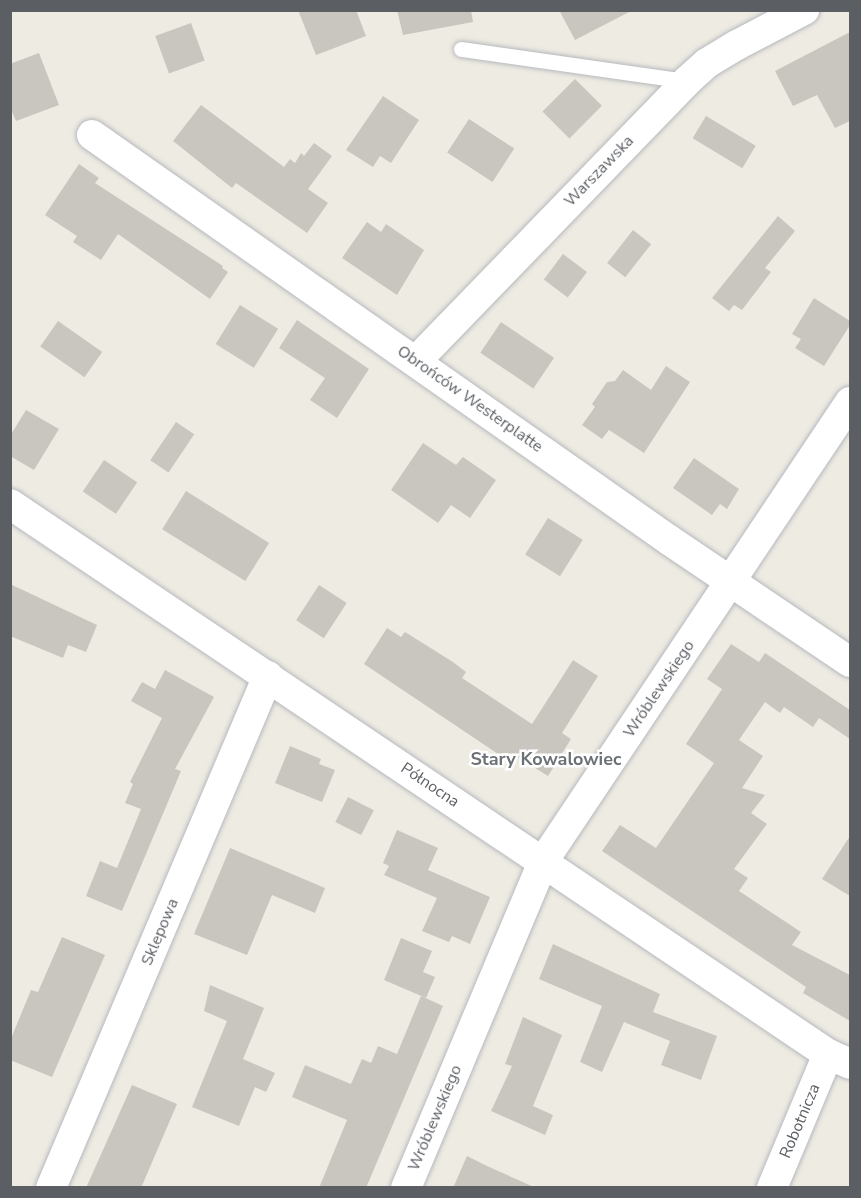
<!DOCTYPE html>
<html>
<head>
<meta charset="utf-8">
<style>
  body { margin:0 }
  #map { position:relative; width:861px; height:1198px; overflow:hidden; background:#eeebe3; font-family:"Nunito Sans",sans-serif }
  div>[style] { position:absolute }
  .building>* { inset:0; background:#c9c6c0; transform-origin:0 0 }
  .roads { filter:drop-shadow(0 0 2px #b6b9bd) drop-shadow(0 0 2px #b6b9bd) }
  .lane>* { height:15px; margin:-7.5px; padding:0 7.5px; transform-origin:7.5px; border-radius:7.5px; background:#fff }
  .street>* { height:30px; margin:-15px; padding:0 15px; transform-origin:15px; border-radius:15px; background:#fff }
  span { translate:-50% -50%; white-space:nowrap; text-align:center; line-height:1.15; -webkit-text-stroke:5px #fff; paint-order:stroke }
  .street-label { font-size:16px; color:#5b5f64 }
  .neighbourhood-label { font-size:18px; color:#6c7176; font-weight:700 }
  .frame { position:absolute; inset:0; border:12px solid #5b5f64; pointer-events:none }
</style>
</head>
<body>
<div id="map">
  <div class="building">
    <div style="clip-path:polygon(298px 10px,356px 10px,366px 36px,316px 55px)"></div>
    <div style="clip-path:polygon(397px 10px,471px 10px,473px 22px,403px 35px)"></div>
    <div style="clip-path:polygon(559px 10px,633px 10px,575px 40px)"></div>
    <div style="left:191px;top:23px;width:40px;height:38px;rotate:70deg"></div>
    <div style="clip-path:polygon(850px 32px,850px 121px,835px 128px,817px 95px,793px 106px,775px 71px)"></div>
    <div style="clip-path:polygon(39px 53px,59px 105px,16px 121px,10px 107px,10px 64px)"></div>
    <div style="left:575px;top:79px;width:38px;height:46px;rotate:45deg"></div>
    <div style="clip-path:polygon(383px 96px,419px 120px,391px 163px,380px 156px,373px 167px,346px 150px)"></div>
    <div style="clip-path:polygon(201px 105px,284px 167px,290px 159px,295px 163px,301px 153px,304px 156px,314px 143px,332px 156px,308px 189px,328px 203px,307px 233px,236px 183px,232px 188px,173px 141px)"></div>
    <div style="left:706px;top:116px;width:58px;height:26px;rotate:31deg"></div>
    <div style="left:469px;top:119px;width:54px;height:40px;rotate:33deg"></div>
    <div style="clip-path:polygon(79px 164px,99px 178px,95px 183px,223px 266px,222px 268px,228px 272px,210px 299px,118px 234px,101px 260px,73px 242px,77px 236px,45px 215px)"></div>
    <div style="clip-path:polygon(778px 216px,795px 231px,765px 268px,771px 272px,742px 310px,734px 305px,729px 311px,712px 298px)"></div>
    <div style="clip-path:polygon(367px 222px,381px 232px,386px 224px,424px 250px,397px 295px,342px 258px)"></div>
    <div style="left:633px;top:230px;width:23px;height:42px;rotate:38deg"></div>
    <div style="left:563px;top:254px;width:30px;height:32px;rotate:37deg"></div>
    <div style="clip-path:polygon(814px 298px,850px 321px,850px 325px,824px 366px,795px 348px,801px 339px,792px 334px)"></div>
    <div style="left:240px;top:305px;width:45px;height:46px;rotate:32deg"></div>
    <div style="clip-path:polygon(297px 320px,369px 369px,337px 418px,310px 400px,325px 378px,279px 348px)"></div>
    <div style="left:58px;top:321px;width:54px;height:31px;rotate:35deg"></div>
    <div style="left:501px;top:322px;width:64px;height:37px;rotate:34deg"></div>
    <div style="clip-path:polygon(666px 366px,690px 382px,644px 453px,609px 430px,602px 439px,582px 425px,595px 407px,592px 404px,607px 382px,615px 381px,623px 370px,651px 390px)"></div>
    <div style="clip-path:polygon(26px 410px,59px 429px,34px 470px,10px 456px,10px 436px)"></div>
    <div style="left:176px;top:422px;width:22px;height:46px;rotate:34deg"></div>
    <div style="clip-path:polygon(423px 443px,456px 465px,463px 457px,496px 480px,470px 518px,451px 505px,438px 523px,391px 490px)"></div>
    <div style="clip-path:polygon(694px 458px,739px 489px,727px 509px,720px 504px,712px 515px,673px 488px)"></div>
    <div style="left:104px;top:460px;width:40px;height:38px;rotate:34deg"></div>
    <div style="left:186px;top:491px;width:98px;height:45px;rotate:32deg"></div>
    <div style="left:548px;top:518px;width:41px;height:43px;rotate:32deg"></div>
    <div style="clip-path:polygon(10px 584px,97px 625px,86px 652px,68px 645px,63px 658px,10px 636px)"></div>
    <div style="left:319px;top:585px;width:33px;height:42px;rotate:33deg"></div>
    <div style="clip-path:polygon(387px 628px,401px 637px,405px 632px,453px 662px,466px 672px,462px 678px,532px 724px,573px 660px,598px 676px,562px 733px,571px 739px,548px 776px,511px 753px,507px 760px,364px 664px)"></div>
    <div style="clip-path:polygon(731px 644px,759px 662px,765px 653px,850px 710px,850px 739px,819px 718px,813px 727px,784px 707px,780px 713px,765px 702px,739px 740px,763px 756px,742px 788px,765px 795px,751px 813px,767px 824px,734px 869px,748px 878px,739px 891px,801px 932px,792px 945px,850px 975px,850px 1021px,803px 993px,806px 987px,602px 851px,620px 825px,656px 848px,714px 763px,686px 744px,722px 689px,707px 679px)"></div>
    <div style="clip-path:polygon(165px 670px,214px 697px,175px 769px,181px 771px,122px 911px,86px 896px,100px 861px,117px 868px,141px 809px,125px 803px,133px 784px,130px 782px,162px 718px,131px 701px,142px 682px,155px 689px)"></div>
    <div style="clip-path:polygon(290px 746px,321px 759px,319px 764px,335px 770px,322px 802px,275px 783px)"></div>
    <div style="left:348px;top:797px;width:29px;height:28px;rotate:27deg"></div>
    <div style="clip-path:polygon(397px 830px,438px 848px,428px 870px,490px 897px,470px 944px,452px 936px,449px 942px,422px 931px,437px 898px,384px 875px,389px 866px,383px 863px)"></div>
    <div style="clip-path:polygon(850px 836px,850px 896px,822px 879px)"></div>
    <div style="clip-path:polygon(230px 848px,325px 888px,315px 913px,272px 895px,247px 955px,194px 934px)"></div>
    <div style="clip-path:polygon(62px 937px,105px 955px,52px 1077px,10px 1060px,10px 1041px,31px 990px,38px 992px)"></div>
    <div style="clip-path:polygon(401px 938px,432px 951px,423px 972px,435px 977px,426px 998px,384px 980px)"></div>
    <div style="clip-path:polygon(553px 944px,660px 994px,653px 1012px,717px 1036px,701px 1080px,661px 1065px,670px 1041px,624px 1022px,602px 1072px,580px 1062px,602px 1006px,539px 979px)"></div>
    <div style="clip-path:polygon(210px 985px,264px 1008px,243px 1059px,275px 1073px,266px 1092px,255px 1087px,239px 1126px,192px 1107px,227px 1021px,204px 1011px)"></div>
    <div style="clip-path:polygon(421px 996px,443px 1006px,366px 1188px,319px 1188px,347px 1120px,292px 1097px,305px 1065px,351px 1084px,362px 1059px,371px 1063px,378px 1046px,397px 1054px)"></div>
    <div style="clip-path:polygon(523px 1017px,562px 1035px,533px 1106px,553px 1115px,545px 1135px,491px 1111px,512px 1066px,505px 1064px)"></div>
    <div style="clip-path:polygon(132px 1085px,177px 1104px,141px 1188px,86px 1188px)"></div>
    <div style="clip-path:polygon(467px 1156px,487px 1166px,536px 1188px,453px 1188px)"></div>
  </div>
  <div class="roads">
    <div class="lane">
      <div style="left:461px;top:49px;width:228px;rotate:8.1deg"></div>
    </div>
    <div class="street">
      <div style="left:92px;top:135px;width:705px;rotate:35.07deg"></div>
      <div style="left:669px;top:540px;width:218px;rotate:34deg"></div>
      <div style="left:416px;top:361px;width:390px;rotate:-45.9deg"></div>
      <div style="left:687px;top:81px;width:27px;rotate:-42deg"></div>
      <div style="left:707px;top:63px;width:35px;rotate:-31deg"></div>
      <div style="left:737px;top:45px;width:76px;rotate:-27.6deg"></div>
      <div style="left:10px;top:504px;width:986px;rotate:33.92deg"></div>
      <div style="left:828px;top:1054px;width:24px;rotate:24deg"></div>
      <div style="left:51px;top:1188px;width:556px;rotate:-67.03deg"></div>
      <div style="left:406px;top:1188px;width:356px;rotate:-67.2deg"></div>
      <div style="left:544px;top:860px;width:551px;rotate:-56.25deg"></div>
      <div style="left:772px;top:1188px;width:145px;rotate:-67.3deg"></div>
    </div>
  </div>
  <div class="street-label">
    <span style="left:599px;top:171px;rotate:-46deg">Warszawska</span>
    <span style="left:470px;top:399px;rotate:35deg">Obrońców Westerplatte</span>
    <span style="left:659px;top:689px;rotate:-56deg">Wróblewskiego</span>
    <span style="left:430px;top:785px;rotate:34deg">Północna</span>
    <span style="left:160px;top:932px;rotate:-67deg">Sklepowa</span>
    <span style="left:435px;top:1118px;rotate:-67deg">Wróblewskiego</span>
    <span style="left:800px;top:1121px;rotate:-67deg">Robotnicza</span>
  </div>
  <div class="neighbourhood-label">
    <span style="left:546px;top:759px">Stary Kowalowiec</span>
  </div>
  <div class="frame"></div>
</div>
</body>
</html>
